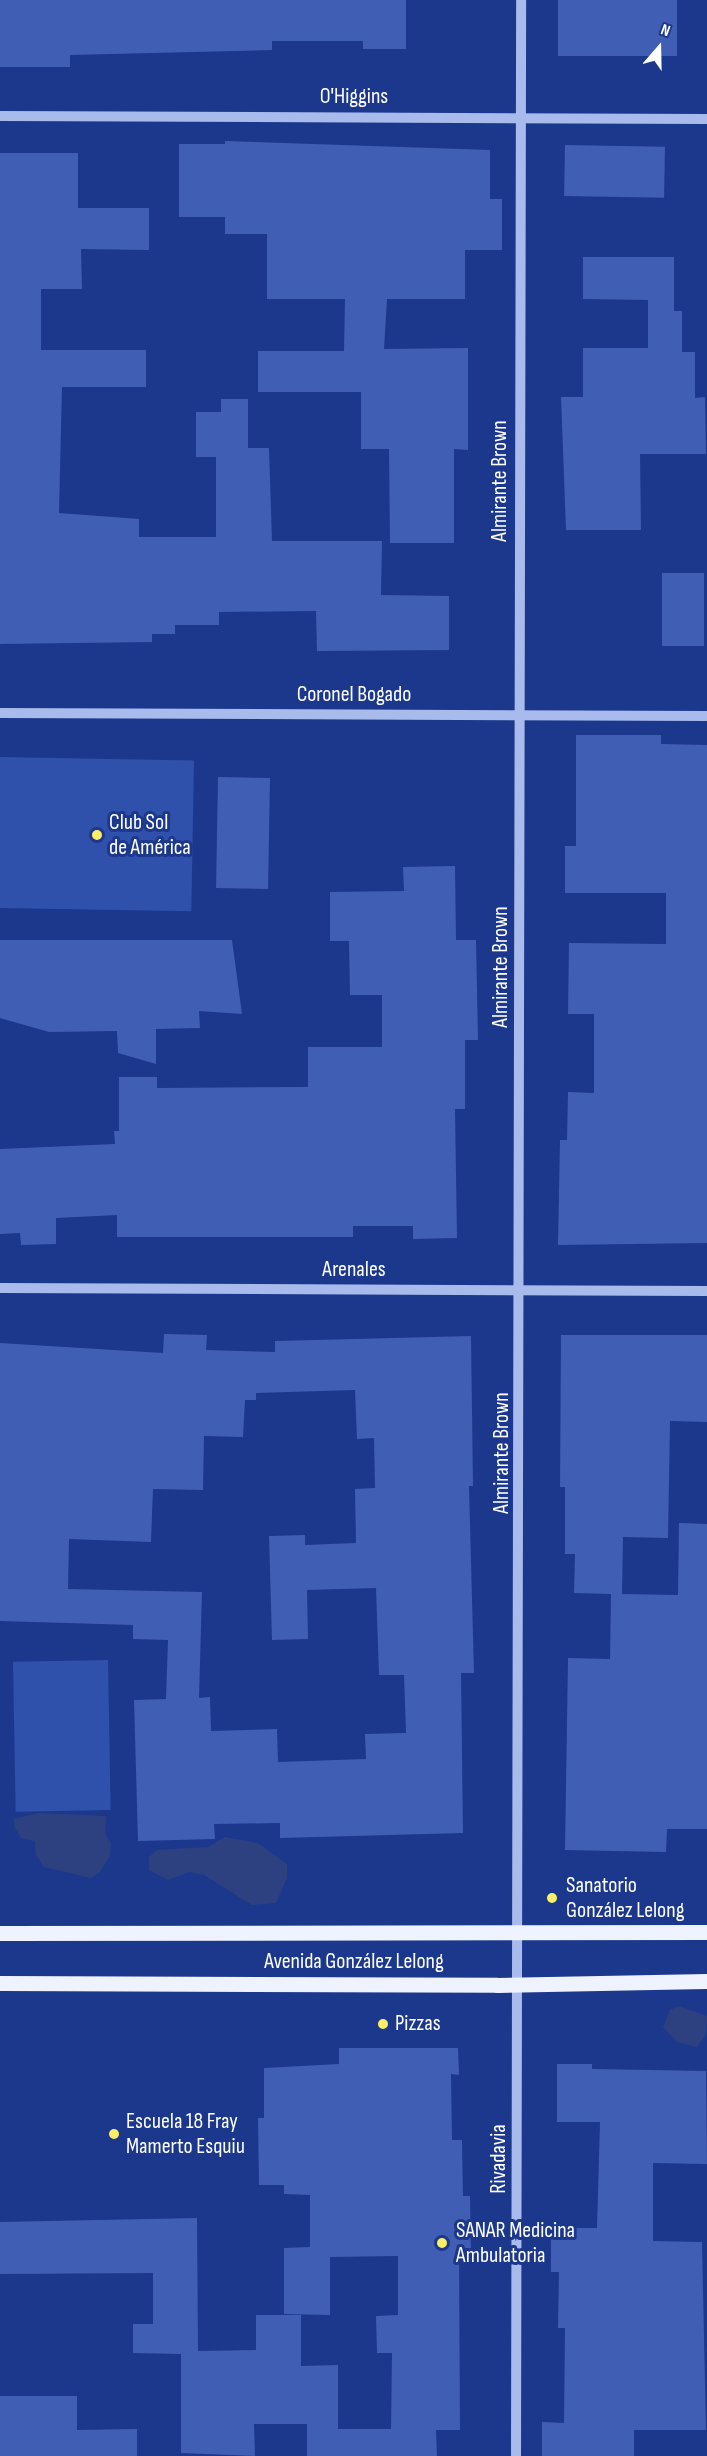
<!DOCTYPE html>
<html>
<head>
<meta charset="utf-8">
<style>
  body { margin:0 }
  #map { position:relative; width:707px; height:2456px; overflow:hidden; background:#1c388d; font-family:"Sofia Sans Condensed",sans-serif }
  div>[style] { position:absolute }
  .green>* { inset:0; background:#2f50ab; transform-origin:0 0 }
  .water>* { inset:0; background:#2d4181 }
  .building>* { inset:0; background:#405eb3; transform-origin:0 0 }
  .minor>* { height:10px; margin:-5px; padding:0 5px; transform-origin:5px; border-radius:5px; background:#a9bbed }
  .major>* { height:15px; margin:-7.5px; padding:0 7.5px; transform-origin:7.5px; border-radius:7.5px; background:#eff2ff }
  .dots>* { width:16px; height:16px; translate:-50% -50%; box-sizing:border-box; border:3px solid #1c388d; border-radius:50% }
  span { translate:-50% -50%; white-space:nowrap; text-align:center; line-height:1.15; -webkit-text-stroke:6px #1c388d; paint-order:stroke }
  .street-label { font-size:22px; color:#fff }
  .poi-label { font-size:22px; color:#fff }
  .left { translate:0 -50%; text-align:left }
  .north { position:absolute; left:629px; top:18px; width:60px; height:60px; -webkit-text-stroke:4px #1c388d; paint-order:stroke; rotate:20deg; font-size:16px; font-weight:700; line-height:24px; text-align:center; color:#fff }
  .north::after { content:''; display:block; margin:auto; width:21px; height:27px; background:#fff; clip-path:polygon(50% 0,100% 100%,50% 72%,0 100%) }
</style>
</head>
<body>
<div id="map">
  <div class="green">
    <div style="left:0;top:757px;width:194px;height:151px;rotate:1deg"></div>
    <div style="left:108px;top:1660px;width:150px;height:95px;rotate:89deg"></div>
  </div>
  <div class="water">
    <div style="clip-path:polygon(39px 1813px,106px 1816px,105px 1834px,111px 1843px,110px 1856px,100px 1872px,91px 1878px,44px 1867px,36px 1855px,35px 1841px,21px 1838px,14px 1826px,14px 1819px)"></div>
    <div style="clip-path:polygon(225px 1837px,258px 1843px,287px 1864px,287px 1878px,276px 1903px,252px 1905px,204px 1875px,190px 1872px,168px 1880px,149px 1870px,149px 1857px,157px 1850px,208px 1847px)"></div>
    <div style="clip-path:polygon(679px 2006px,707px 2016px,706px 2034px,697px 2047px,677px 2042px,663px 2027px,670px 2010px)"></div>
  </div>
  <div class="building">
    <div style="clip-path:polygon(0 0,406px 0,406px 49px,363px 49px,363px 41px,272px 41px,272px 50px,70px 55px,70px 67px,0 67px)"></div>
    <div style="left:558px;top:0;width:119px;height:56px"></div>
    <div style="clip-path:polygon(225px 141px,490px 150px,490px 199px,502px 199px,502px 250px,465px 250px,465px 299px,387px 299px,384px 349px,468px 348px,468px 450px,454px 449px,454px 543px,390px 543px,389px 449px,361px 449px,361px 392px,258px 392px,258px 351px,344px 351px,345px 299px,267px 299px,267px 234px,225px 234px,225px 217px,179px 217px,179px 144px,225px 144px)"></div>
    <div style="left:565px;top:145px;width:100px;height:51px;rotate:1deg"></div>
    <div style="clip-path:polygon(0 153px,78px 153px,78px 208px,149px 208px,149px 250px,81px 249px,82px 289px,41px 289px,41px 350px,146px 350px,146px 387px,62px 387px,59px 513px,139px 519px,139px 537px,216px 537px,216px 457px,196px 457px,196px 412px,221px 412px,221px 399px,248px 399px,248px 448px,269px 448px,272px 541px,382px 541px,381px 595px,449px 596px,449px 650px,317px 651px,316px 611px,219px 612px,219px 625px,175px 625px,175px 634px,152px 634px,152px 642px,0 644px)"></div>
    <div style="clip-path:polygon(583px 257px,674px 257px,674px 311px,682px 311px,682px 352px,695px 352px,695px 398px,705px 397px,706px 454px,640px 454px,641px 530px,566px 530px,561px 397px,583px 397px,583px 348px,648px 348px,648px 300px,583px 299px)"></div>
    <div style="left:662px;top:573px;width:42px;height:73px"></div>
    <div style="clip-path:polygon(576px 735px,661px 735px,661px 744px,707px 745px,707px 1243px,558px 1245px,560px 1140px,567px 1140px,568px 1092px,594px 1093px,594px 1014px,568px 1014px,569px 943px,666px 944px,666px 893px,565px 893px,565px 846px,576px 846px)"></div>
    <div style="left:218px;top:777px;width:52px;height:111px;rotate:1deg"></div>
    <div style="clip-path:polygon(455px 866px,456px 940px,476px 940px,478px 1040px,465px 1040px,465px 1109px,455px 1109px,457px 1238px,413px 1239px,413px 1226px,353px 1226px,353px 1237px,117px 1237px,117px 1215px,56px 1218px,56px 1244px,21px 1245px,20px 1233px,0 1234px,0 1149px,115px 1144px,114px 1131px,119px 1131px,119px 1077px,157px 1077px,157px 1088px,308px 1087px,308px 1047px,382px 1047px,382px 995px,350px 995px,349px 941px,330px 941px,330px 892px,404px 891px,403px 867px)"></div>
    <div style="clip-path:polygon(0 940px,232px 940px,242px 1014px,199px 1011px,200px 1028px,156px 1029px,156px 1064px,118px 1053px,117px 1031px,49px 1032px,0 1018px)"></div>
    <div style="clip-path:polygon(evenodd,164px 1334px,207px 1335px,206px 1350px,275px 1352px,275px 1341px,471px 1336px,473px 1486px,469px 1486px,474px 1673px,461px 1673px,463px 1833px,280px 1838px,280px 1823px,214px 1824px,215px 1839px,138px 1841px,134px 1700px,166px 1699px,168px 1640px,133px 1639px,133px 1625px,0 1621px,0 1343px,163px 1353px,164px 1334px,355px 1390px,357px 1439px,374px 1438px,375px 1488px,355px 1489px,356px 1543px,305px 1545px,305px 1535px,269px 1536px,272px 1640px,308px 1639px,307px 1590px,376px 1588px,379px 1675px,404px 1675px,406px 1733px,365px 1734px,366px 1759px,278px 1762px,277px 1729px,211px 1731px,210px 1697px,199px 1698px,202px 1592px,68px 1589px,69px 1539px,151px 1542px,153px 1489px,203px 1490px,204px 1436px,243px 1437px,245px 1400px,256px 1400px,256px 1393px,355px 1390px)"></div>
    <div style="clip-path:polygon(561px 1335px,707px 1335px,707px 1422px,670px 1421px,668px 1538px,623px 1537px,622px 1594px,678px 1595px,679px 1523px,707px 1524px,707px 1829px,667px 1829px,666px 1852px,565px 1850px,568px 1658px,610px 1659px,611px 1594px,574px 1593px,575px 1554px,565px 1554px,565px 1487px,560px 1487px)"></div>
    <div style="clip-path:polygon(339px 2048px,458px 2048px,459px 2075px,451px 2074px,452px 2140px,462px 2140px,463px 2196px,470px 2196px,471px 2256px,459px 2256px,460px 2430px,436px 2430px,437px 2456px,307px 2456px,307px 2424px,254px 2424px,255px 2456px,181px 2453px,181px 2354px,133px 2353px,133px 2324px,153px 2324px,153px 2273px,0 2274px,0 2222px,197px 2218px,198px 2351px,256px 2350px,256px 2315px,301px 2315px,301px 2366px,338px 2365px,338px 2429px,391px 2429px,392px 2353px,377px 2353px,376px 2316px,398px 2315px,398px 2256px,330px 2257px,330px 2315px,284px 2314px,284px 2248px,310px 2247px,310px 2195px,284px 2194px,284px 2185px,259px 2185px,258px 2118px,264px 2118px,264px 2068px,339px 2064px)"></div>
    <div style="clip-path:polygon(557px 2064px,592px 2064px,592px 2069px,706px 2071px,707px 2164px,653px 2163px,653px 2241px,702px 2242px,706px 2430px,634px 2430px,634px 2456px,542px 2456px,542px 2422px,564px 2423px,565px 2328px,558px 2328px,559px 2272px,551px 2272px,551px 2228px,597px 2228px,600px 2122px,557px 2122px)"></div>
    <div style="clip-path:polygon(0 2396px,77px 2396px,77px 2430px,137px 2429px,137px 2456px,0 2456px)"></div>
  </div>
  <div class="minor">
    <div style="left:0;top:116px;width:707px;rotate:0.24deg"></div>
    <div style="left:0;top:713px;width:707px;rotate:0.24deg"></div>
    <div style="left:0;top:1288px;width:707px;rotate:0.24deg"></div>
    <div style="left:516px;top:2456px;width:2456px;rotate:-89.88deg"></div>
  </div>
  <div class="major">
    <div style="left:0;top:1933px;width:707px;rotate:-0.08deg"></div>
    <div style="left:0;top:1983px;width:497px;rotate:0.2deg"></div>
    <div style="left:497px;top:1985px;width:210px;rotate:-1.1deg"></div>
  </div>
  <div class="dots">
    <div style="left:97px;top:835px;background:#feee66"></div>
    <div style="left:552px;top:1898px;background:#feee66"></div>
    <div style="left:383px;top:2024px;background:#feee66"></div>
    <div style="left:114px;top:2134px;background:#feee66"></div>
    <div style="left:442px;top:2243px;background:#feee66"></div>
  </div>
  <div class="street-label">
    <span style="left:354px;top:97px">O'Higgins</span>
    <span style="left:500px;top:481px;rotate:-90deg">Almirante Brown</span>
    <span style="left:354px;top:695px">Coronel Bogado</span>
    <span style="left:501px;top:967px;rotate:-90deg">Almirante Brown</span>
    <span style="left:354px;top:1270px">Arenales</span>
    <span style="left:502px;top:1453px;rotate:-90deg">Almirante Brown</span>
    <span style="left:354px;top:1962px">Avenida González Lelong</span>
    <span style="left:499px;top:2159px;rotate:-90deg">Rivadavia</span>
  </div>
  <div class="poi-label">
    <span class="left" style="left:109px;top:835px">Club Sol<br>de América</span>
    <span class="left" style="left:566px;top:1898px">Sanatorio<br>González Lelong</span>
    <span class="left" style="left:395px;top:2024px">Pizzas</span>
    <span class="left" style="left:126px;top:2134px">Escuela 18 Fray<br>Mamerto Esquiu</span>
    <span class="left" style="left:456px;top:2243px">SANAR Medicina<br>Ambulatoria</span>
  </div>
  <div class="north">N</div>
</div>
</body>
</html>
